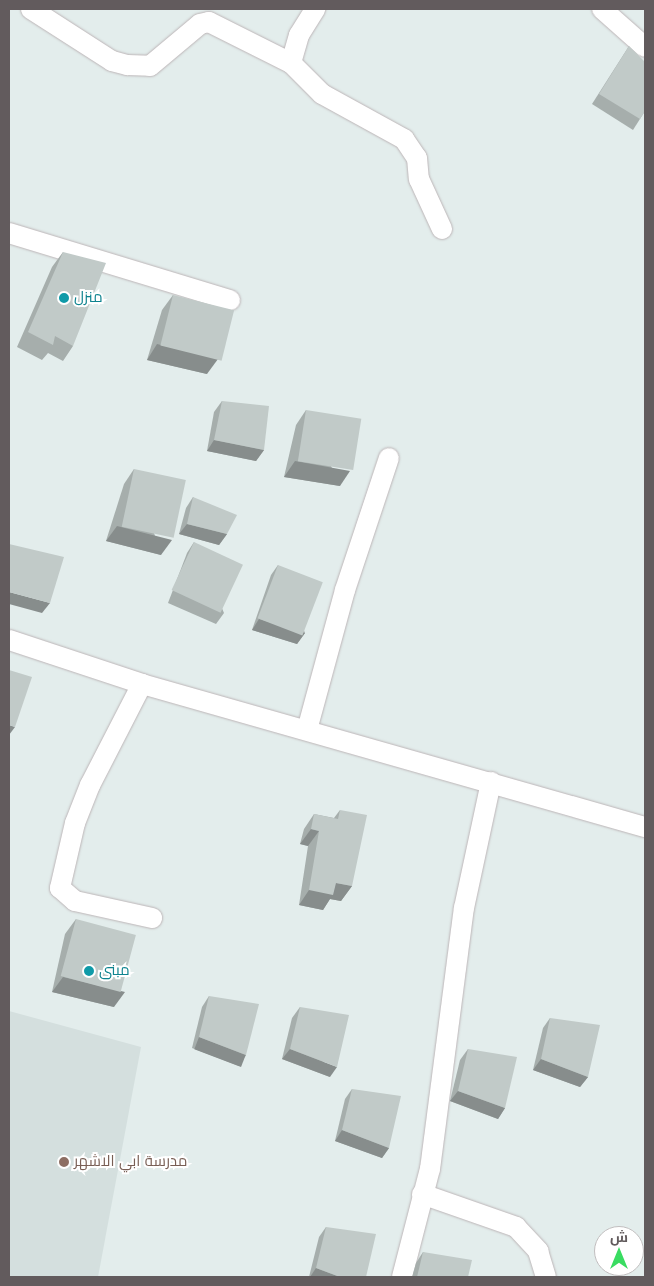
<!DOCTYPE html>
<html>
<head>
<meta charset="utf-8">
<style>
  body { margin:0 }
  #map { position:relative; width:654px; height:1286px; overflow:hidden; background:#e3edec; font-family:Jost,Cairo,sans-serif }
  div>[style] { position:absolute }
  .education>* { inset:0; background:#d4dfde }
  .roads { filter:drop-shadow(0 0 1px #bcb5b7) drop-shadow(0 0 1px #bcb5b7) }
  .minor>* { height:20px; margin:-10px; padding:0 10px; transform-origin:10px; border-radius:10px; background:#fff }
  .wall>* { inset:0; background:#a6aeac }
  .shaded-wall>* { inset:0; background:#878d8c; transform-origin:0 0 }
  .building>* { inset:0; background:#c1cac8; transform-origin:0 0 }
  .dots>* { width:14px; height:14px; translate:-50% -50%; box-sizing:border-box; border:2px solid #fff; border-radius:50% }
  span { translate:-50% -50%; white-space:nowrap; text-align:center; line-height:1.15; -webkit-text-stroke:4px #fff; paint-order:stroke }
  .culture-label { font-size:15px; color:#0d838f }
  .left { translate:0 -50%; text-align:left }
  .education-label { font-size:15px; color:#785e54 }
  .frame { position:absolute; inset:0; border:10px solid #625b5d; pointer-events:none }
  .north { position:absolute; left:594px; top:1226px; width:50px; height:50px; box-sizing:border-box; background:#fff; border:1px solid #c0bdbe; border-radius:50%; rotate:0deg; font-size:14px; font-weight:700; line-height:20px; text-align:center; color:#625b5d }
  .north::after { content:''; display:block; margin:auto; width:18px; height:22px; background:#39dc61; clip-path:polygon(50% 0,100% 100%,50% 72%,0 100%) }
</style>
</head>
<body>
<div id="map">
  <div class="education">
    <div style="clip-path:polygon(9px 1011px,141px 1047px,98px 1277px,9px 1277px)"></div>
  </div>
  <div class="roads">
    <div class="minor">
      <div style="left:31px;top:9px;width:96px;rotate:32.7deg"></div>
      <div style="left:112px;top:61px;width:16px;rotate:15deg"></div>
      <div style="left:127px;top:65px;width:23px;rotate:2deg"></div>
      <div style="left:150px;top:66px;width:65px;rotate:-40deg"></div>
      <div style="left:200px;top:24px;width:9px;rotate:-13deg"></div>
      <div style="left:209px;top:22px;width:92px;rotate:26.6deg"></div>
      <div style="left:291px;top:63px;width:44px;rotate:45deg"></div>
      <div style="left:322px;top:94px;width:94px;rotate:28.8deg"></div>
      <div style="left:404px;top:139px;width:23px;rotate:56deg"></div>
      <div style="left:417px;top:158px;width:21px;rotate:85deg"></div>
      <div style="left:419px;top:179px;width:55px;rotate:65.3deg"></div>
      <div style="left:602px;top:9px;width:57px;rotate:41.5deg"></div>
      <div style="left:291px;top:63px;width:29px;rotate:-74deg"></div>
      <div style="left:299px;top:35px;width:31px;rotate:-58deg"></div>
      <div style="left:9px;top:233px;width:231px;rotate:16.9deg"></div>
      <div style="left:9px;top:640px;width:140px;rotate:18.3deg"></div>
      <div style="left:142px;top:684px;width:523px;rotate:15.87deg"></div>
      <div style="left:142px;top:684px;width:114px;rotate:117.2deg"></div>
      <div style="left:90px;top:785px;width:41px;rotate:111.5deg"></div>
      <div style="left:75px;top:823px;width:67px;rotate:103deg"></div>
      <div style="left:60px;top:888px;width:20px;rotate:41deg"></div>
      <div style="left:75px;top:901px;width:79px;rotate:12.4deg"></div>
      <div style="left:307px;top:730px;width:145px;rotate:-74.8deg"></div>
      <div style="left:345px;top:590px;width:139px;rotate:-71.6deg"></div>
      <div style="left:422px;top:1194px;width:100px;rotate:19.3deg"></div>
      <div style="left:516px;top:1227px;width:33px;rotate:47deg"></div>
      <div style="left:538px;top:1251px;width:27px;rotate:73deg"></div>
      <div style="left:402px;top:1277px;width:112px;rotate:-75.5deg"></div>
      <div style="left:430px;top:1169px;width:263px;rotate:-82.6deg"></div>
      <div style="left:464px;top:908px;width:129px;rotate:-77.9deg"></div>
    </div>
  </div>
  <div class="wall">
    <div style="clip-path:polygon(629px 46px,645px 111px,633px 130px,592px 104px)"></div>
    <div style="clip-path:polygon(63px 252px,73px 346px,63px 361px,48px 353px,42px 360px,17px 347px,52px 267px)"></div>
    <div style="clip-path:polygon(173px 295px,207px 374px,147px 360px,162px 310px)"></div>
    <div style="clip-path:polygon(222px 401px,264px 450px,256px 461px,207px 451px,214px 412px)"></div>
    <div style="clip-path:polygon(306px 410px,340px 486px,284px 477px,296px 425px)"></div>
    <div style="clip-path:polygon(134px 469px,161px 555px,106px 541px,124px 484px)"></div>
    <div style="clip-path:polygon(193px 497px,227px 534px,219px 545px,179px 534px,186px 508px)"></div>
    <div style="clip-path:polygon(194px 542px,224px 613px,216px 624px,168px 603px,187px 553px)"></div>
    <div style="clip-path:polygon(278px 565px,305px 633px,297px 644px,252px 630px,271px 575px)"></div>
    <div style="clip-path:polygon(340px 810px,352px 886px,341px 901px,330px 899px,323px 910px,299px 905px,308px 846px,300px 844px,304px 829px,314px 814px,334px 818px)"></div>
    <div style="clip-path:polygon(76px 919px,114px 1007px,52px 992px,65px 934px)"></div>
    <div style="clip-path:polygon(209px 996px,246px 1055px,239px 1066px,192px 1048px,202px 1007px)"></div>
    <div style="clip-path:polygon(300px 1007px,330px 1077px,282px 1059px,292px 1018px)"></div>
    <div style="clip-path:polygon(550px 1018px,588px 1077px,580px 1087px,533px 1070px,543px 1028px)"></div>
    <div style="clip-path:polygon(468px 1049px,505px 1108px,498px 1119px,450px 1101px,460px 1060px)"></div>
    <div style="clip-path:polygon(352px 1089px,389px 1148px,382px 1158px,335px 1141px,345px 1099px)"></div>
    <div style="clip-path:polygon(326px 1227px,366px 1277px,309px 1277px,319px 1237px)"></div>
    <div style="clip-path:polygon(423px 1252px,468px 1277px,412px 1277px,416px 1263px)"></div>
  </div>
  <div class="shaded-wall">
    <div style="clip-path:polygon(157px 344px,218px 359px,207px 374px,147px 360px)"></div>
    <div style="clip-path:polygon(214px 440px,264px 450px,256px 461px,207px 451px)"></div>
    <div style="clip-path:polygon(295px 461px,350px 471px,340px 486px,284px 477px)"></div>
    <div style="clip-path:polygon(187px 524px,227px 534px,219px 545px,179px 534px)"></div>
    <div style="clip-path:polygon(117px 526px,172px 540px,161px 555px,106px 541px)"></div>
    <div style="clip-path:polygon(9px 592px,50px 603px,42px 613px,9px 604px)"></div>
    <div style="clip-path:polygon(259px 619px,305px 633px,297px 644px,252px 630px)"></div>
    <div style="clip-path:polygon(9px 725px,15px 727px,9px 735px)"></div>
    <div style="clip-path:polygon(311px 829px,319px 831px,308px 846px,300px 844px)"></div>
    <div style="clip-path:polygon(336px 883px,352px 886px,341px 901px,330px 899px,323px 910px,299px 905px,309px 890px)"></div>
    <div style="clip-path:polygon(63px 977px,125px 992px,114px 1007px,52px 992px)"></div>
    <div style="left:199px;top:1037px;width:50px;height:13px;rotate:21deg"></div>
    <div style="clip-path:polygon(290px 1049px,337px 1067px,330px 1077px,282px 1059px)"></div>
    <div style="clip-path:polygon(541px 1059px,588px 1077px,580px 1087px,533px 1070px)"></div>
    <div style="clip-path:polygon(458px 1091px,505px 1108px,498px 1119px,450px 1101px)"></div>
    <div style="clip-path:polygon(342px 1130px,389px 1148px,382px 1158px,335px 1141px)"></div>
    <div style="clip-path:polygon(316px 1268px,340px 1277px,310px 1277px)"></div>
  </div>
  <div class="building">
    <div style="clip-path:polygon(629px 46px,645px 62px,645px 111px,640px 119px,599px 94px)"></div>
    <div style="clip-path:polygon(63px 252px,106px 263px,73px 346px,55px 336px,53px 345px,28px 332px)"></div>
    <div style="left:173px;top:295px;width:63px;height:52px;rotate:14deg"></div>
    <div style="clip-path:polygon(222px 401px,269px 406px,264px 450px,214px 440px)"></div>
    <div style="left:306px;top:410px;width:56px;height:52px;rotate:9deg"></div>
    <div style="left:134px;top:469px;width:53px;height:59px;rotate:12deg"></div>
    <div style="clip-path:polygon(193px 497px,237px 515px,227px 534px,187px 524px)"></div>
    <div style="left:194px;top:542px;width:54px;height:53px;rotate:25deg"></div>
    <div style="clip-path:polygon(9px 544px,64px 557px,50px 603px,9px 592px)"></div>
    <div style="left:278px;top:565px;width:48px;height:57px;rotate:21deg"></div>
    <div style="clip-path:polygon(9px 670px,32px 677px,15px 727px,9px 725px)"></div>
    <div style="clip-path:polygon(340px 810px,367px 815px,352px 886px,336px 883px,333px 895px,309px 890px,319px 831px,311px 829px,314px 814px,338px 819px)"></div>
    <div style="left:76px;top:919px;width:62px;height:59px;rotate:15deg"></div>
    <div style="clip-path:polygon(209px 996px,259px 1004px,246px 1055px,199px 1037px)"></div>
    <div style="clip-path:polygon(300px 1007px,349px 1015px,337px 1067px,290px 1049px)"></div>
    <div style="clip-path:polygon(550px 1018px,600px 1025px,588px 1077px,541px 1059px)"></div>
    <div style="clip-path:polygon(468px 1049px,517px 1057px,505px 1108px,458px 1091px)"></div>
    <div style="clip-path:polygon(352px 1089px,401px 1096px,389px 1148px,342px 1130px)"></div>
    <div style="clip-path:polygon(326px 1227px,376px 1234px,366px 1277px,340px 1277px,316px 1268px)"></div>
    <div style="clip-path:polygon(423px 1252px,472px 1260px,468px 1277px,417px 1277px)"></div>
  </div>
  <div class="dots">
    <div style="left:64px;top:298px;background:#0f9aa8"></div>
    <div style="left:89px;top:971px;background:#0f9aa8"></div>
    <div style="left:64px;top:1162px;background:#8d6e63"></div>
  </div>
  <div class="culture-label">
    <span class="left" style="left:74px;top:298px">منزل</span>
    <span class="left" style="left:99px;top:971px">مبنى</span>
  </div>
  <div class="education-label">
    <span class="left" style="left:74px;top:1162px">مدرسة ابي الاشهر</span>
  </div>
  <div class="frame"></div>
  <div class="north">ش</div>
</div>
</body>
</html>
